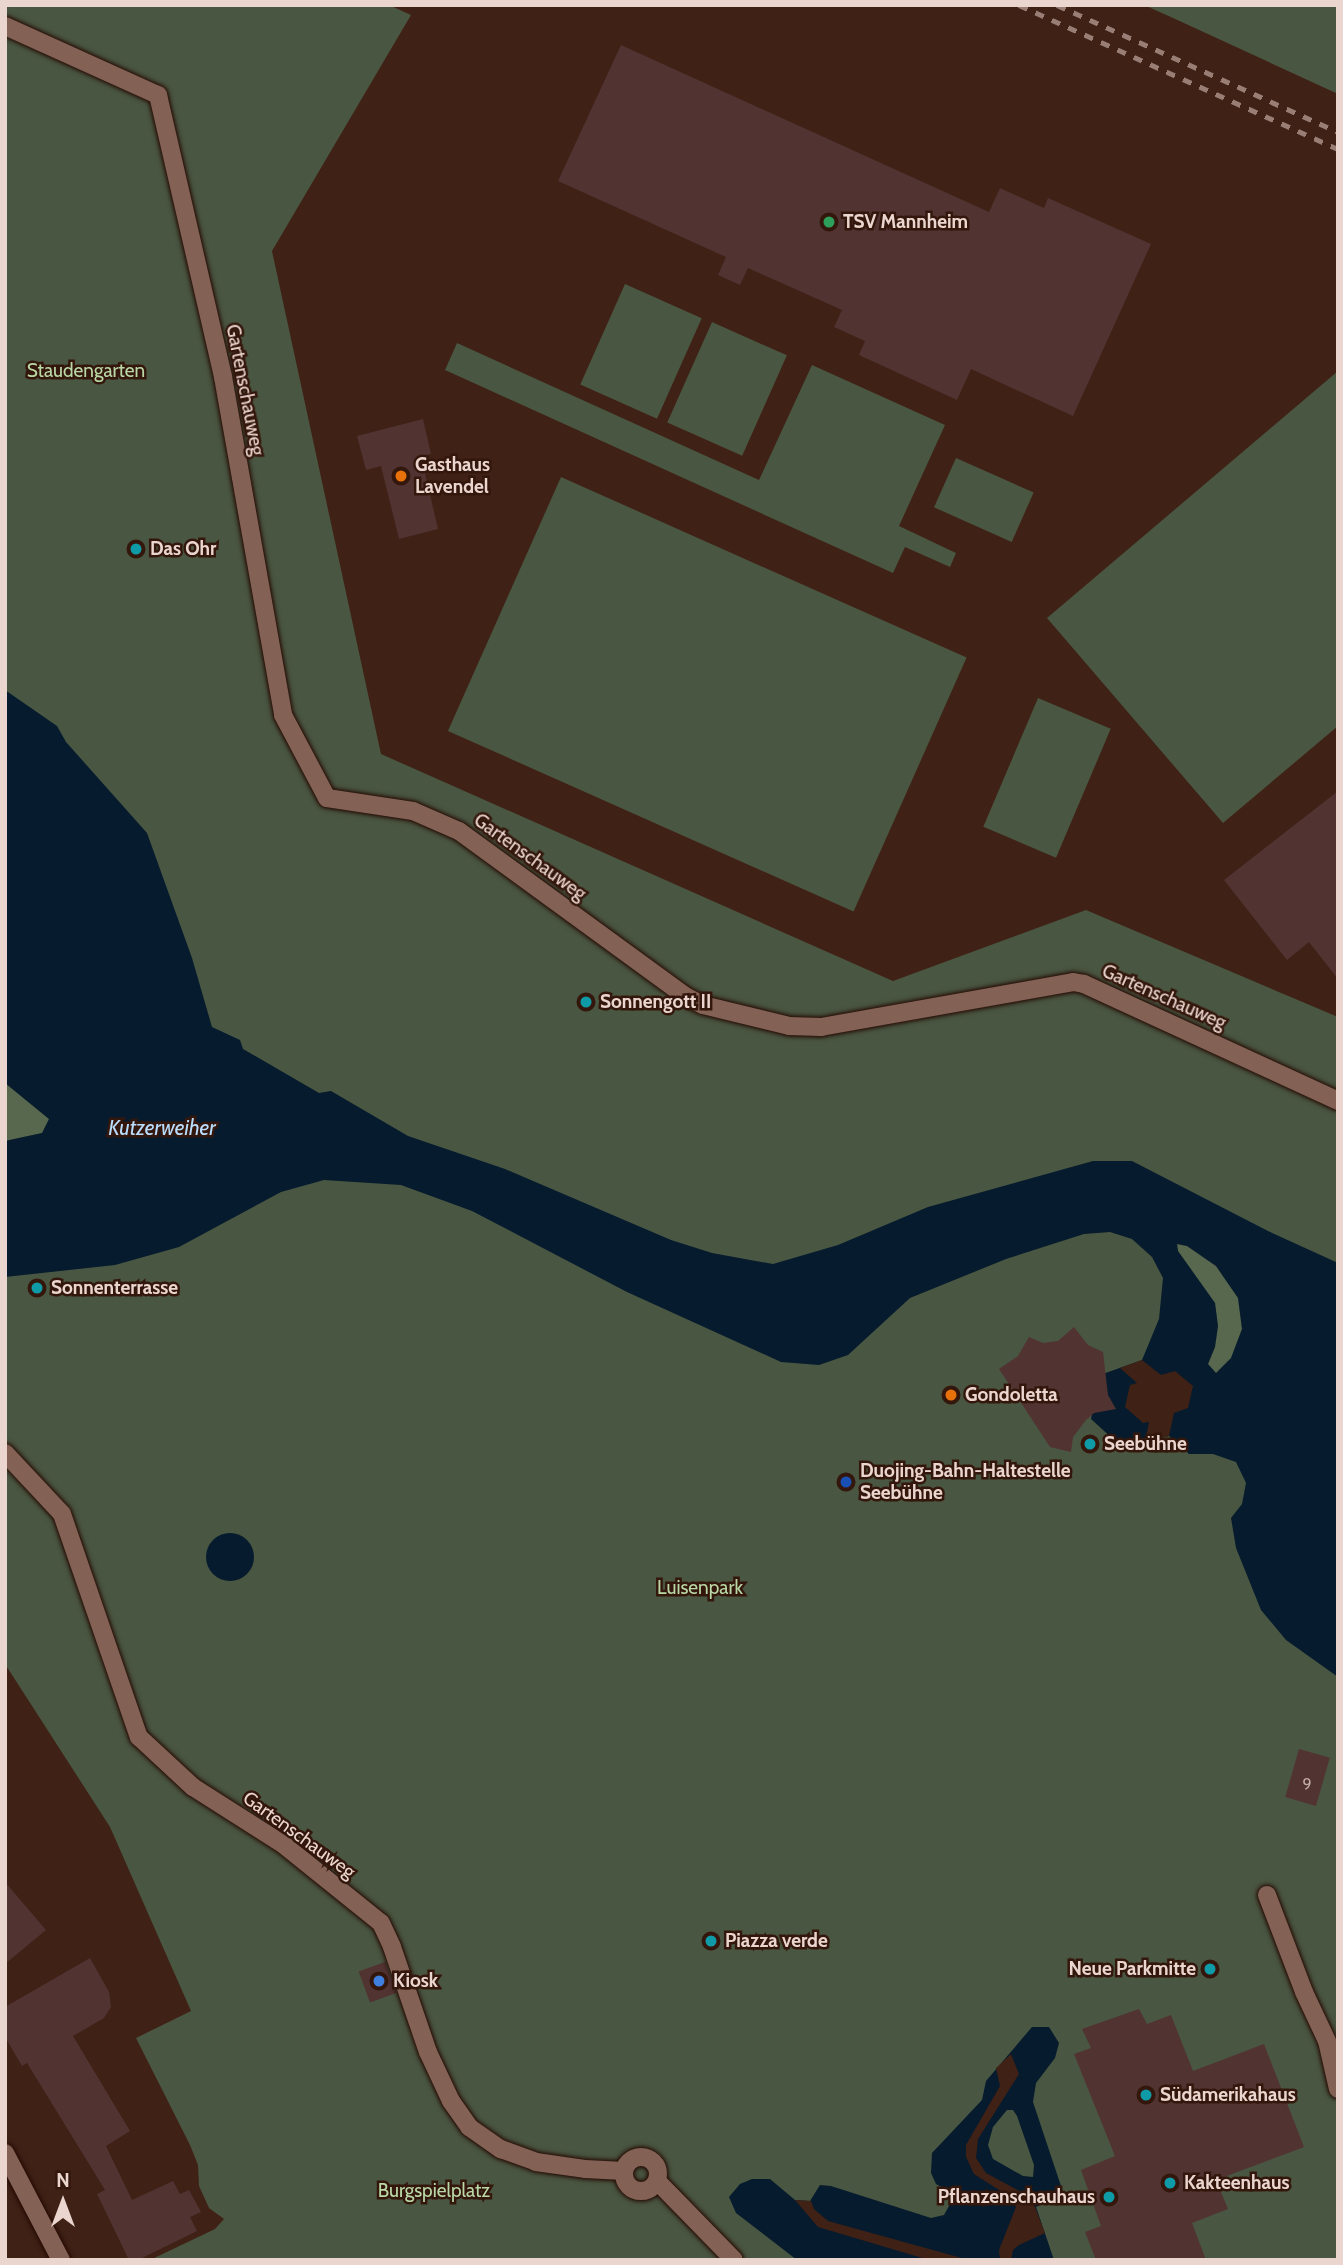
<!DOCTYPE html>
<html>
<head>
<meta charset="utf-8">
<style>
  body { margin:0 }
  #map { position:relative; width:1343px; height:2265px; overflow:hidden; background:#3f2116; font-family:Cabin,sans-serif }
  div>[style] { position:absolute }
  .green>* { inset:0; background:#495641; transform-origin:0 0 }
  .forest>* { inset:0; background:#58684e }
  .water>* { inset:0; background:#061b2d }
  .round { border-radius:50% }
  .pier>* { inset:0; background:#3f2116 }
  .building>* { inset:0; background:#513332; transform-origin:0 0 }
  .roads { filter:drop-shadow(0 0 2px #240902) drop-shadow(0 0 2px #240902) }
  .street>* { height:18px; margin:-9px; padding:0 9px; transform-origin:9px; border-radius:9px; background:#846155 }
  .street>.ring { margin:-9px; padding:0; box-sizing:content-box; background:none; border:18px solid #846155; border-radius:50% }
  .rail>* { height:5px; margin-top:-2.5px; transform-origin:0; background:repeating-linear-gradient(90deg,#987e75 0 9px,transparent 0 18px) }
  .dots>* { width:19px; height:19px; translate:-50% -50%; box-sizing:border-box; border:4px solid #34170c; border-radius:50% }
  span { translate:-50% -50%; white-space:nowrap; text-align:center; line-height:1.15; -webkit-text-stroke:5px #34170c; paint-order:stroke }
  .number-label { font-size:16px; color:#c4ada8 }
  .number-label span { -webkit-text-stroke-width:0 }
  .poi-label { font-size:19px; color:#ebd6cf; font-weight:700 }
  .left { translate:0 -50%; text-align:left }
  .right { translate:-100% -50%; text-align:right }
  .park-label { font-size:19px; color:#b9d8a6 }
  .street-label { font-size:19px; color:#ebd6cf }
  .water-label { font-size:21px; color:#b9ddfe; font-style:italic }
  .frame { position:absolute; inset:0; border:7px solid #ebd6cf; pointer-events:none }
  .north { position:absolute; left:28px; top:2167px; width:70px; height:70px; -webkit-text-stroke:5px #34170c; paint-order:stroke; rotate:0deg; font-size:19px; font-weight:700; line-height:28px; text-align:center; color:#ebd6cf }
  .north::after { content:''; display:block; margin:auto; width:24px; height:32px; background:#ebd6cf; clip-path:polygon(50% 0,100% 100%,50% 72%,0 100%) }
</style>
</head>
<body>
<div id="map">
  <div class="green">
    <div style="clip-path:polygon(5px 5px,389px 5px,411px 15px,272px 251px,381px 754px,893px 981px,1086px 910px,1338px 1017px,1338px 2260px,150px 2260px,215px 2229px,224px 2219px,209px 2208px,199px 2186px,198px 2165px,190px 2145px,136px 2038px,191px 2011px,110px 1827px,5px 1664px)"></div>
    <div style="clip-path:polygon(1144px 5px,1338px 5px,1338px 94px,1173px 18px)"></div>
    <div style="left:625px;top:284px;width:84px;height:110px;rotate:24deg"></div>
    <div style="left:712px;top:322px;width:82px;height:110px;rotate:24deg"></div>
    <div style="clip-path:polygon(457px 343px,759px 480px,812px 365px,945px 425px,899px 526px,956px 553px,950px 567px,905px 547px,893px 573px,445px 370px)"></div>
    <div style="clip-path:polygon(1338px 371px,1338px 726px,1223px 823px,1047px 618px)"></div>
    <div style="left:956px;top:458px;width:85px;height:54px;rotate:24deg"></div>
    <div style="left:561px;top:477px;width:444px;height:278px;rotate:24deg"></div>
    <div style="left:1038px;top:698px;width:79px;height:140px;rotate:23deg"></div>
  </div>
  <div class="forest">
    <div style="clip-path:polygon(5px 1083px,49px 1119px,42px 1133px,5px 1141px)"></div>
    <div style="clip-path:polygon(1177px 1244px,1187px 1246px,1216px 1266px,1238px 1298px,1242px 1329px,1231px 1358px,1216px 1373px,1208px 1364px,1215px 1347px,1218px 1326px,1215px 1303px,1178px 1251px)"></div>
  </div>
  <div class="water">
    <div style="clip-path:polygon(evenodd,5px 690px,57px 726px,66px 742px,147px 833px,192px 958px,212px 1027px,240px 1040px,243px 1049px,319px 1093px,331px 1091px,408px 1136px,505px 1169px,671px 1240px,712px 1253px,773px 1264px,838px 1245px,928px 1207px,1093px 1161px,1132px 1161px,1268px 1231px,1338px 1263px,1338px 1677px,1286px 1640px,1261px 1610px,1236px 1548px,1231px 1518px,1242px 1504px,1246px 1483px,1236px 1462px,1213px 1454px,1189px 1454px,1169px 1436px,1124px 1449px,1091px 1419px,1100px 1375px,1142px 1360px,1159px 1319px,1163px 1278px,1152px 1257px,1132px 1239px,1110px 1232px,1084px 1234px,1006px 1259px,910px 1298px,848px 1355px,819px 1365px,781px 1362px,627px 1292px,472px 1211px,401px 1185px,324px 1180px,281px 1192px,179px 1247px,115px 1265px,5px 1277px,5px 1141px,42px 1133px,49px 1119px,5px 1083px,5px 690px,1177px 1244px,1187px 1246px,1216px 1266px,1238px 1298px,1242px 1329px,1231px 1358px,1216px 1373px,1208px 1364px,1215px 1347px,1218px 1326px,1215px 1303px,1178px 1251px,1177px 1244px)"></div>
    <div class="round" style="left:206px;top:1533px;width:48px;height:48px"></div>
    <div style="clip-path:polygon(evenodd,1032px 2027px,1049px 2027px,1059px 2043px,1055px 2058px,1036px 2083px,1033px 2102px,1064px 2195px,1036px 2207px,1054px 2260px,797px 2260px,736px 2213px,729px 2197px,740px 2184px,752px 2179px,770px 2179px,795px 2200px,810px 2201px,820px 2185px,831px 2186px,931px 2218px,944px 2215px,955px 2195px,936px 2184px,931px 2173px,932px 2153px,982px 2100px,986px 2081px,1032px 2027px,1007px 2110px,1013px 2110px,1017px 2116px,1034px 2165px,1033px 2177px,1023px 2176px,993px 2159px,988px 2145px,993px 2127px,1007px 2110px)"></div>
  </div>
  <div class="pier">
    <div style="clip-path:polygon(1142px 1360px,1161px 1375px,1175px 1371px,1193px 1386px,1188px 1408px,1174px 1413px,1169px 1436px,1145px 1443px,1149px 1422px,1143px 1423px,1125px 1407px,1130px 1385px,1137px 1383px,1120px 1368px)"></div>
    <div style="clip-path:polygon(1011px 2054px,1019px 2074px,978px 2139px,976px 2158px,986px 2173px,1025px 2194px,1035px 2207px,1045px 2233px,1019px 2245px,1013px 2250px,1011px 2260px,1000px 2260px,999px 2250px,1016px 2207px,1007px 2195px,974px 2174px,966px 2157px,966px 2145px,1000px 2086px,996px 2068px)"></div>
    <div style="clip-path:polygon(795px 2200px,811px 2201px,814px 2209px,828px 2221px,969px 2260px,929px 2260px,818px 2227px)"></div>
  </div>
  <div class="building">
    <div style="clip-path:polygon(621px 45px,989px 212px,1000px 188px,1044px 208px,1048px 198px,1151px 244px,1073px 416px,971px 369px,957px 400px,859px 355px,865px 341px,834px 327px,842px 310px,748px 268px,740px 285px,718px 275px,726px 257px,558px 181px)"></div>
    <div style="clip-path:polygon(423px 419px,431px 454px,421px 456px,438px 529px,399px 539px,381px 466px,366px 470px,357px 436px)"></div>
    <div style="clip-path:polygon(1338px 791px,1338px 979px,1309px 942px,1287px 960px,1224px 880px)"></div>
    <div style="clip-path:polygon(1074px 1327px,1088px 1345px,1103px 1352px,1108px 1395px,1116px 1409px,1094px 1413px,1086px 1420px,1073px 1437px,1071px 1452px,1050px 1447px,999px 1369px,1018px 1356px,1029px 1337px,1043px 1343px,1058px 1341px)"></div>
    <div style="left:1299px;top:1749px;width:32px;height:50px;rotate:16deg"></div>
    <div style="clip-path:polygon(5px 1882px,46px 1930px,5px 1964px)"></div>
    <div style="clip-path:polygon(90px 1958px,109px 1992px,111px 2007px,104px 2018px,73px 2036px,130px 2131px,106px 2146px,132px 2200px,173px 2181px,180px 2194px,189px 2190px,201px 2212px,190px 2217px,197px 2231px,138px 2260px,129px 2260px,97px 2194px,105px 2190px,27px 2063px,22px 2066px,5px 2037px,5px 2007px)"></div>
    <div style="left:385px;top:1962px;width:33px;height:28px;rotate:70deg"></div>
    <div style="clip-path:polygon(1139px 2009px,1147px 2024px,1171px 2015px,1193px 2071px,1264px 2044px,1304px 2147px,1216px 2180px,1228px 2209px,1192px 2223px,1206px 2260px,1096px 2260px,1085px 2232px,1101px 2226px,1081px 2170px,1115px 2156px,1074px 2054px,1091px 2048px,1082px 2029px)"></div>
  </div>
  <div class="roads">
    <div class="street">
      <div style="left:5px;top:26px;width:168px;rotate:24.3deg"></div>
      <div style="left:158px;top:95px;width:289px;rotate:77deg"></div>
      <div style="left:223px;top:377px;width:343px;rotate:79.9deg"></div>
      <div style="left:283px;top:715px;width:94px;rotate:62.1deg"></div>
      <div style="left:327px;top:798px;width:87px;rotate:8.6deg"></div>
      <div style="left:413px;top:811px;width:50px;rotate:23.5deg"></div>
      <div style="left:459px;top:831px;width:280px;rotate:36.1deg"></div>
      <div style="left:685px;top:996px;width:20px;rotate:27deg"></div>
      <div style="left:703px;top:1005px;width:89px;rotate:13.7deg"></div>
      <div style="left:789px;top:1026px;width:32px;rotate:2deg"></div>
      <div style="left:821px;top:1027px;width:256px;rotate:-10.1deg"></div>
      <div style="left:1073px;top:982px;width:11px;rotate:10deg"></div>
      <div style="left:1084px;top:984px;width:280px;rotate:24.7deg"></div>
      <div style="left:5px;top:1453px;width:83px;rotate:46.9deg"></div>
      <div style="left:62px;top:1514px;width:236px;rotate:71deg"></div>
      <div style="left:139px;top:1737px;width:74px;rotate:42.8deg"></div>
      <div style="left:193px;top:1787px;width:108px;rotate:32.5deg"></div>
      <div style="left:284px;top:1845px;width:124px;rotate:38.8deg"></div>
      <div style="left:381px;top:1923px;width:26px;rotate:65deg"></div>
      <div style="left:392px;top:1947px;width:111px;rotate:71.1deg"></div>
      <div style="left:428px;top:2052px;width:54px;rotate:64.9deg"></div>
      <div style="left:451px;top:2101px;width:32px;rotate:55deg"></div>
      <div style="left:469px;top:2127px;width:39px;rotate:35deg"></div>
      <div style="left:501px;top:2149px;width:37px;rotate:20deg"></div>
      <div style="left:536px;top:2162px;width:49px;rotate:8.1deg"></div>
      <div style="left:585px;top:2169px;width:39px;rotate:3deg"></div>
      <div style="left:1267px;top:1895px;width:104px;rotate:69.1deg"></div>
      <div style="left:1304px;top:1992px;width:54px;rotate:64.9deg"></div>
      <div style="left:1327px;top:2041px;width:49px;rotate:77.1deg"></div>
      <div style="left:5px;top:2153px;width:121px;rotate:62.4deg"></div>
      <div class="ring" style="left:624px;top:2157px;width:16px;height:16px"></div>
      <div style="left:657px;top:2181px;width:110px;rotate:45.7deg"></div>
    </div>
  </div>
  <div class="rail">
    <div style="left:1019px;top:5px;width:350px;rotate:24.3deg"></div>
    <div style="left:1057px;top:5px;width:308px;rotate:24.3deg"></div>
  </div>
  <div class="dots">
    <div style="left:829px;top:222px;background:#2e9e5b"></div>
    <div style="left:401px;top:476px;background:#e8710a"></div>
    <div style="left:136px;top:549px;background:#0f9aa8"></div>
    <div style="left:586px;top:1002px;background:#0f9aa8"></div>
    <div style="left:37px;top:1288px;background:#0f9aa8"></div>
    <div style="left:951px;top:1395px;background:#e8710a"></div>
    <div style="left:1090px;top:1444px;background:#0f9aa8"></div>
    <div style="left:846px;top:1482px;background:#1a4fb4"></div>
    <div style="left:711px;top:1941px;background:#0f9aa8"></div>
    <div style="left:1210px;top:1969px;background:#0f9aa8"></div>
    <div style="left:379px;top:1981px;background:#3f7fe0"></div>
    <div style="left:1146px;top:2095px;background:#0f9aa8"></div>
    <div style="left:1170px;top:2183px;background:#0f9aa8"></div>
    <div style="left:1109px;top:2197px;background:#0f9aa8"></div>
  </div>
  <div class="number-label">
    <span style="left:1307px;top:1784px">9</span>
  </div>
  <div class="poi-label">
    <span class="left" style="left:843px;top:222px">TSV Mannheim</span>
    <span class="left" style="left:415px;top:476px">Gasthaus<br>Lavendel</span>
    <span class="left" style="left:150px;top:549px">Das Ohr</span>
    <span class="left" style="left:600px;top:1002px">Sonnengott II</span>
    <span class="left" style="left:51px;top:1288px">Sonnenterrasse</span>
    <span class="left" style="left:965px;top:1395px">Gondoletta</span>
    <span class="left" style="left:1104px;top:1444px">Seebühne</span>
    <span class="left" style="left:860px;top:1482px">Duojing-Bahn-Haltestelle<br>Seebühne</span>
    <span class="left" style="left:725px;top:1941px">Piazza verde</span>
    <span class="right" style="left:1196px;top:1969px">Neue Parkmitte</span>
    <span class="left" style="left:393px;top:1981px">Kiosk</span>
    <span class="left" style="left:1160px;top:2095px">Südamerikahaus</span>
    <span class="left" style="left:1184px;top:2183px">Kakteenhaus</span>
    <span class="right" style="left:1095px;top:2197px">Pflanzenschauhaus</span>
  </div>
  <div class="park-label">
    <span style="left:86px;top:371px">Staudengarten</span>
    <span style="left:700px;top:1588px">Luisenpark</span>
    <span style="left:434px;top:2191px">Burgspielplatz</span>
  </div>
  <div class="street-label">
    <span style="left:245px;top:390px;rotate:79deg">Gartenschauweg</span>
    <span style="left:530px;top:857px;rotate:36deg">Gartenschauweg</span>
    <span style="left:1164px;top:997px;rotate:24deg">Gartenschauweg</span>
    <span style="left:299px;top:1835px;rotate:36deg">Gartenschauweg</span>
  </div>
  <div class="water-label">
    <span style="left:162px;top:1128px">Kutzerweiher</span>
  </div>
  <div class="frame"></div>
  <div class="north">N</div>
</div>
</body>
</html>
